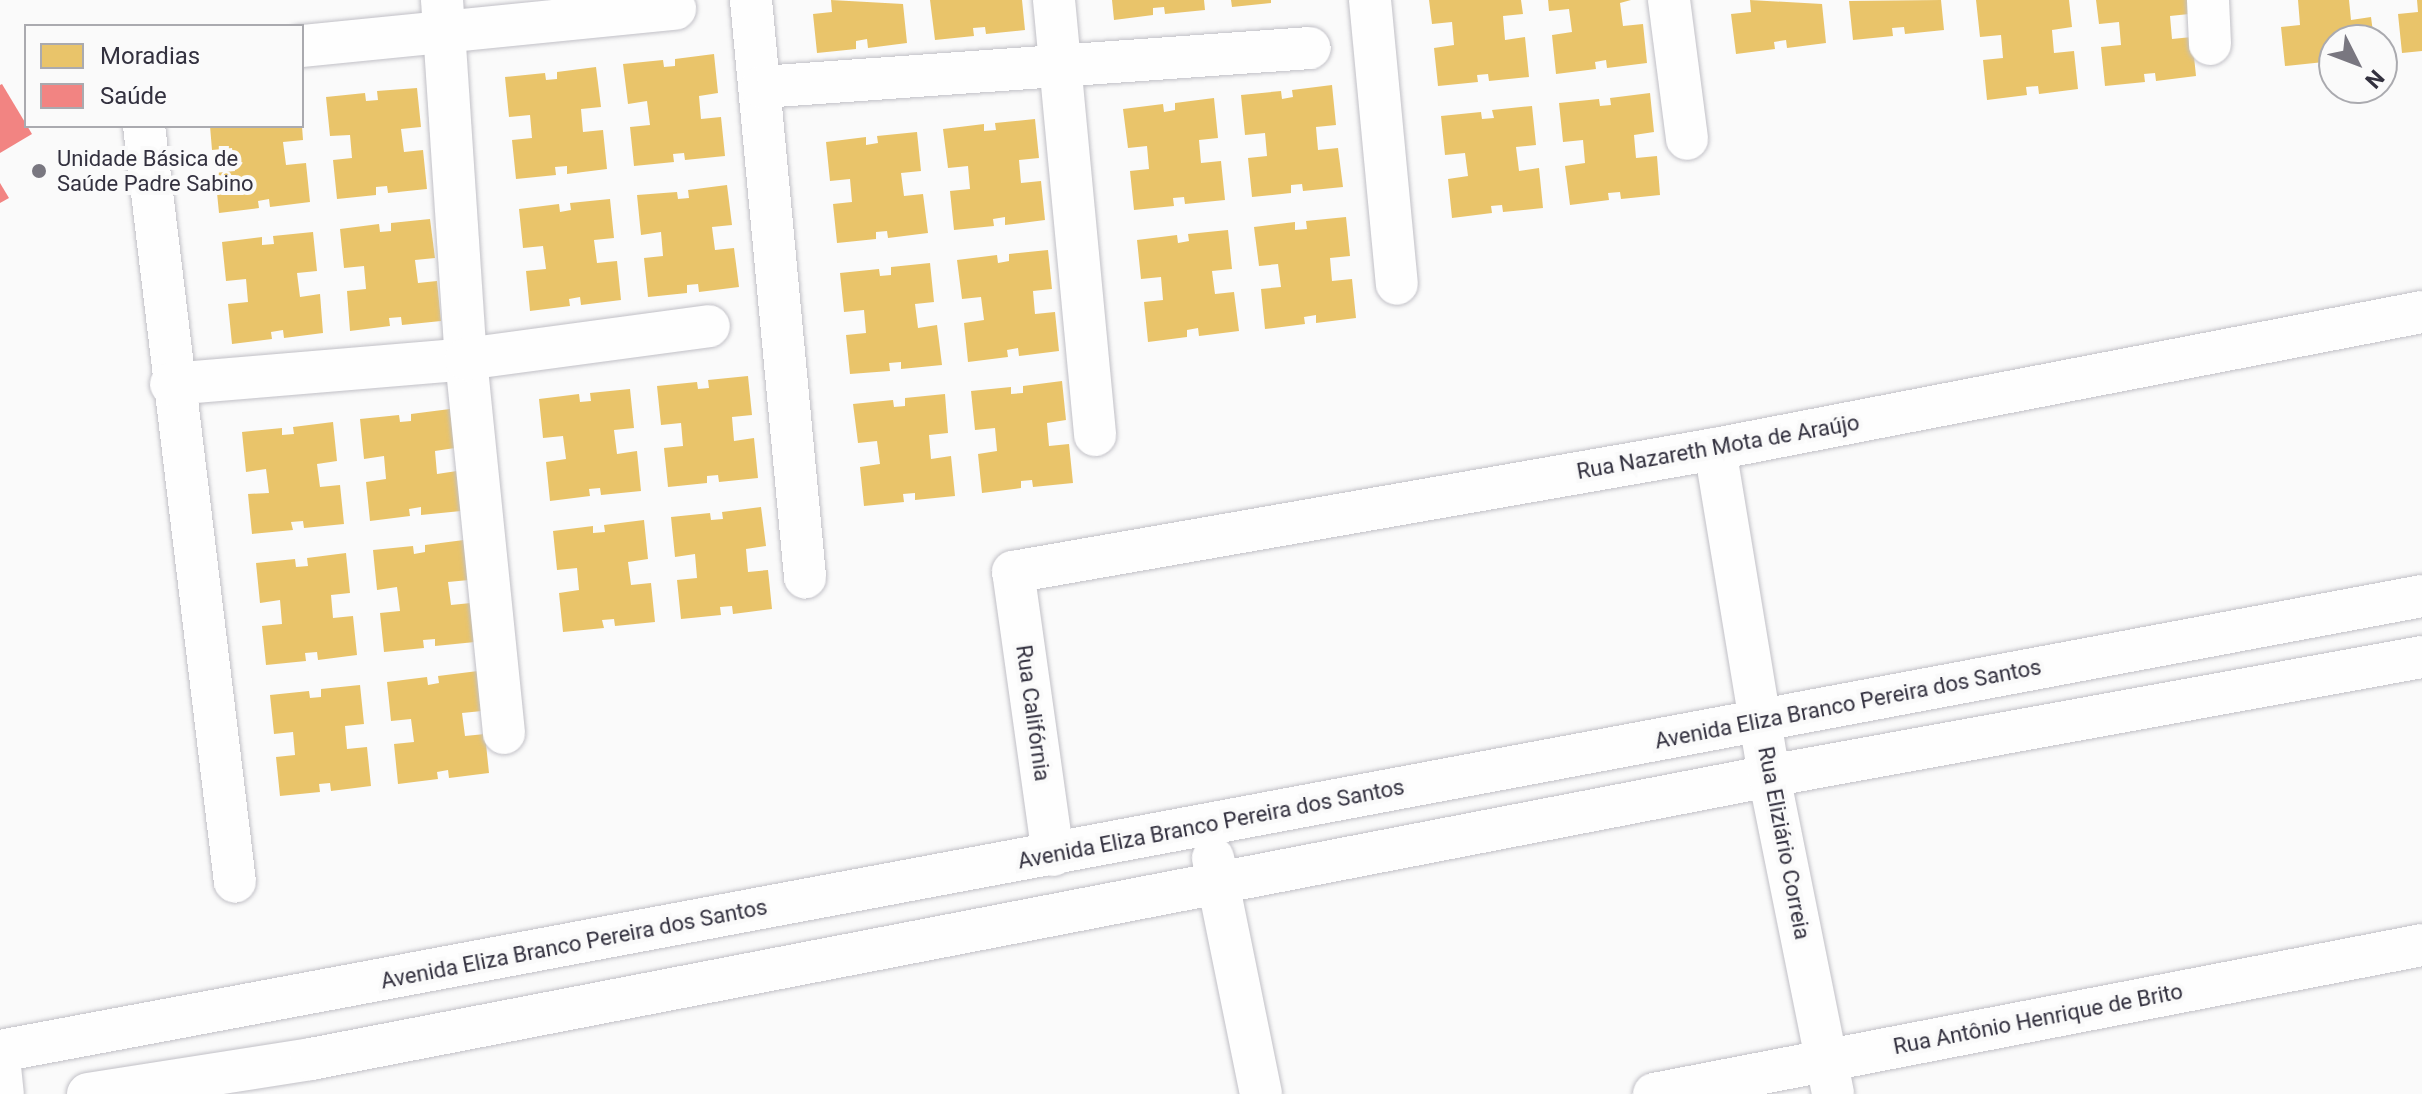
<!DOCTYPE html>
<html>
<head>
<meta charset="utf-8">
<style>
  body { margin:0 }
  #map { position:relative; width:2422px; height:1094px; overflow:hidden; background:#fafafa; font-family:Roboto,sans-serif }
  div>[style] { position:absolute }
  .homes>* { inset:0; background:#e9c46a }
  .health>* { inset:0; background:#f28482 }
  .roads { filter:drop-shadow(0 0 2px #c1c0c6) drop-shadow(0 0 2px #c1c0c6) }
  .street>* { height:42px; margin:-21px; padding:0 21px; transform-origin:21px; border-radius:21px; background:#fefefe }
  .dots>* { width:22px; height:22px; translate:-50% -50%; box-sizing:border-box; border:4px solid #fafafa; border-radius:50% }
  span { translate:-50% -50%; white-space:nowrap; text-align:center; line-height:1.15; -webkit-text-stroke:8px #fafafa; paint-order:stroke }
  .poi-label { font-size:22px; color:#33313f }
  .left { translate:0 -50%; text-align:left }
  .street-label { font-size:22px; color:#33313f }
  .legend { position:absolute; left:24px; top:24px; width:280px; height:104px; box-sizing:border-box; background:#fafafa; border:2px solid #aaaaaf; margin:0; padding:10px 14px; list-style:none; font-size:24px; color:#33313f }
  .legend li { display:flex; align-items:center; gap:16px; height:40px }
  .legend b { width:40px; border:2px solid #aaaaaf }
  .north { position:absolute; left:2318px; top:24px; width:80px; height:80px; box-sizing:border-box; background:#fafafa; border:2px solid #aaaaaf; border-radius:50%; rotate:132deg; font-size:22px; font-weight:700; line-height:32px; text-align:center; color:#33313f }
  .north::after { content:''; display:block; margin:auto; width:28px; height:36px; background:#797780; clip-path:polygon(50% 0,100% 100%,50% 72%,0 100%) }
</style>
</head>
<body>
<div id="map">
  <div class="homes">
    <div style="clip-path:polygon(831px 0,903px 4px,907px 43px,868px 48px,867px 39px,856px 41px,856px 49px,817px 53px,813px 14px,832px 12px)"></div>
    <div style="clip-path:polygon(930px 0,1022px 0,1025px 30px,986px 34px,985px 27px,973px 28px,974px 36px,935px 40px)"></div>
    <div style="clip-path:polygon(1112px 0,1204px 0,1205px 10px,1165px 14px,1164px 7px,1153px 8px,1153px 15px,1114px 20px)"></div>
    <div style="clip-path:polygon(1231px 0,1271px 0,1271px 3px,1232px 7px)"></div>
    <div style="clip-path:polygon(1429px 0,1521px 0,1523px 14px,1503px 16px,1505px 40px,1525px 37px,1529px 77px,1489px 81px,1488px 74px,1477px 75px,1478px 82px,1438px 86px,1434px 48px,1454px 45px,1452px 22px,1432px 24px)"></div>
    <div style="clip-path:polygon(1548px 0,1631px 0,1620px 3px,1623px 26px,1643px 24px,1647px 63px,1607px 68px,1606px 60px,1595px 62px,1596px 69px,1556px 74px,1552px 35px,1572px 32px,1569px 9px,1549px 11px)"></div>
    <div style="clip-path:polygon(1750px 0,1822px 4px,1826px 43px,1787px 48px,1786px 40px,1774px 42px,1775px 49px,1736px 54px,1731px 14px,1751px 12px)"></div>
    <div style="clip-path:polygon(1941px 0,1944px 30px,1905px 34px,1904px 27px,1892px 28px,1893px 36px,1853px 40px,1849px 1px)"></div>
    <div style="clip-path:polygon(1976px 0,2069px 0,2072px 27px,2052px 30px,2054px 53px,2074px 51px,2078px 89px,2039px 94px,2038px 86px,2026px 87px,2027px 95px,1987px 100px,1983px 60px,2003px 58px,2001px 35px,1980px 37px)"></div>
    <div style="clip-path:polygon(2096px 0,2188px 0,2189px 14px,2170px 16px,2172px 39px,2192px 37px,2196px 76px,2156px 81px,2155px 73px,2144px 74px,2145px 82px,2105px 86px,2101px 47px,2121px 45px,2119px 22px,2099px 24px)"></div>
    <div style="clip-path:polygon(2298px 0,2349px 0,2351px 20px,2371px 17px,2374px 40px,2334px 40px,2334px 53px,2324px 55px,2324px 62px,2285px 66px,2281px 27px,2300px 25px)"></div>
    <div style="clip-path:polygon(2417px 0,2422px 0,2422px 51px,2402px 53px,2398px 14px,2418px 12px)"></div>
    <div style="clip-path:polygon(714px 54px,718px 93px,699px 96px,701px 119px,721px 117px,725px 156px,685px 160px,684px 153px,673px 154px,674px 162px,634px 166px,630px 127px,650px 125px,647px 101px,628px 104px,623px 64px,663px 60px,664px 67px,675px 66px,675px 59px)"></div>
    <div style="clip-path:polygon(596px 67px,601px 107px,581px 109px,583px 132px,603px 130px,607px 169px,567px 174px,567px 166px,555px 167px,556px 175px,516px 179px,512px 140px,532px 138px,530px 115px,509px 117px,505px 77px,545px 73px,546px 80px,557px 79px,557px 72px)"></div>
    <div style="clip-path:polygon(1332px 85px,1336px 125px,1316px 127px,1318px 150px,1338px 148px,1343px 187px,1303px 191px,1302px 184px,1291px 185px,1291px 193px,1252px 197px,1248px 158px,1267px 156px,1265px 133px,1245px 135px,1241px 95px,1281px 91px,1282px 99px,1293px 97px,1292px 90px)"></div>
    <div style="clip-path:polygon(417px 88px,421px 127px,401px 129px,404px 152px,423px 150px,427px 189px,388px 193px,387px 186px,376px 187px,376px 195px,337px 199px,333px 160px,352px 158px,350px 135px,330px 136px,326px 97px,365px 93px,366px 101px,378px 100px,377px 91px)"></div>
    <div style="clip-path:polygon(1650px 93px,1654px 132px,1634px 135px,1636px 158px,1657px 156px,1660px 195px,1621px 199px,1620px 192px,1608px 193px,1609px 200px,1570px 205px,1565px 166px,1585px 163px,1583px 140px,1563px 142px,1559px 103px,1599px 99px,1600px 106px,1611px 105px,1610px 98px)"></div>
    <div style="clip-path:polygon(1214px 98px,1218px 138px,1199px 140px,1201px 163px,1221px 161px,1225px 200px,1185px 204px,1184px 197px,1173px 198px,1174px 206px,1134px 210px,1130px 171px,1149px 169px,1147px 146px,1128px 148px,1123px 109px,1163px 104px,1164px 112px,1175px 110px,1175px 103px)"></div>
    <div style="clip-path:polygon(1532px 106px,1536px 145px,1516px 147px,1519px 171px,1539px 168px,1543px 208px,1503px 212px,1502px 205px,1491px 206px,1492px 213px,1452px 218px,1448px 179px,1468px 176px,1465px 153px,1445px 155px,1441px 116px,1481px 112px,1482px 119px,1494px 118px,1492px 110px)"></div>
    <div style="clip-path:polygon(1035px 119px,1039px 158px,1019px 160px,1021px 183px,1041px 181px,1045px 220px,1005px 225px,1005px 217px,993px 219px,994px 226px,954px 230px,950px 191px,970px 189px,968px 166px,948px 168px,943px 129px,984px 124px,984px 131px,996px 130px,995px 123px)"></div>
    <div style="clip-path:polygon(210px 126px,302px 126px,303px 140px,283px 142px,286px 165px,306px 163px,310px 202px,270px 207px,269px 199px,258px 201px,259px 208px,219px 213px,215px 173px,235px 171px,232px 148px,212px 150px)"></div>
    <div style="clip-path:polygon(917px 132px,921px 171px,901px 173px,904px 196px,923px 194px,928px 233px,888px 238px,887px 231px,876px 232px,876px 239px,837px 243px,833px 204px,852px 202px,850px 179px,830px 181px,826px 142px,866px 137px,866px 145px,878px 143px,877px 136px)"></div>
    <div style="clip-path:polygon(727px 185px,732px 225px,712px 227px,715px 250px,734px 248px,739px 287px,699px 292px,698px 284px,687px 285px,687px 293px,648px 297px,644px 258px,663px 256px,661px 232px,641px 235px,637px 195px,677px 192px,678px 199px,689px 198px,688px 190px)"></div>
    <div style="clip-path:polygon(610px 199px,614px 238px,594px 240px,597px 263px,617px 261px,621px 300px,581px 305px,580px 297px,569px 299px,570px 306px,530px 311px,526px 271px,546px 269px,543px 246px,523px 248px,519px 209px,559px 204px,560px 212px,571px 210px,570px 203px)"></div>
    <div style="clip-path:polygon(1346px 217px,1350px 256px,1330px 258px,1332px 281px,1352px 279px,1356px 318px,1316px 323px,1316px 315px,1304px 317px,1305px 324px,1265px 329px,1261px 289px,1281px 287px,1278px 264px,1259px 266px,1254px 227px,1295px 222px,1295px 230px,1307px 229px,1306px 221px)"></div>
    <div style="clip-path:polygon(430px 219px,435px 258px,415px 260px,418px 283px,437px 281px,441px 321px,402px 325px,401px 317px,389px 318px,390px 326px,350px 331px,347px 291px,366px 289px,364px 266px,344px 268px,340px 229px,379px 224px,380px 232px,391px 231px,391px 223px)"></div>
    <div style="clip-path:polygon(1228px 230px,1232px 269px,1212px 271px,1215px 294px,1234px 292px,1239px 331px,1199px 336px,1198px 328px,1187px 330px,1187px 337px,1148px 342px,1144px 302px,1163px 300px,1161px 277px,1141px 279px,1137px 240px,1177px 235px,1178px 243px,1189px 241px,1188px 234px)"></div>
    <div style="clip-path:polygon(313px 232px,317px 271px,297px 273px,300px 297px,320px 294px,323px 333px,284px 338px,283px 330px,271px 332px,272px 339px,232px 344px,228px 304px,248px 302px,246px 279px,226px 281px,222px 242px,262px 237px,262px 245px,274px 244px,273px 236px)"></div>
    <div style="clip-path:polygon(1048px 250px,1052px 289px,1033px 291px,1035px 314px,1055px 312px,1059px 351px,1019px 356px,1018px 348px,1007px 350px,1008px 357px,968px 362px,964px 323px,984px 320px,981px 297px,962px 299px,957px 260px,997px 255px,998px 263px,1009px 261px,1009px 254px)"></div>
    <div style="clip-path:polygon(930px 263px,934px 302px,915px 304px,918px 328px,937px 325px,942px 365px,901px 369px,901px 362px,889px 363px,890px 371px,850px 374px,846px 335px,866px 333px,864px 310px,844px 312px,840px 273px,879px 269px,880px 276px,891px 275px,891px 267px)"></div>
    <div style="clip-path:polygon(748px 376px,752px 415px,732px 417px,734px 441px,754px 438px,758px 478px,719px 482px,718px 475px,707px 476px,707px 483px,668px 487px,664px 448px,683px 446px,681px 423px,661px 425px,657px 386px,697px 382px,698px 389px,709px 388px,708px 380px)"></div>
    <div style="clip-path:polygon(1062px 381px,1066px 420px,1047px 423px,1049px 446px,1069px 444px,1073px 483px,1033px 487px,1032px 480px,1021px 481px,1021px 488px,982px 493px,978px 454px,997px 451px,995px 428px,975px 430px,971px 391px,1011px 387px,1011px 394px,1023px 393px,1023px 386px)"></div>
    <div style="clip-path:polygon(630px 389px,634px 428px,614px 430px,617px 454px,637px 451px,641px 491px,601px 495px,600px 488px,589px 489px,590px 496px,550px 501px,546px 462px,566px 459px,563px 436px,543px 438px,539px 399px,579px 394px,580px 402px,591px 401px,590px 393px)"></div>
    <div style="clip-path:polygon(945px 394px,948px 433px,929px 435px,931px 459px,951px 456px,955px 496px,915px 500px,915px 493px,903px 494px,904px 502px,864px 506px,860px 467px,880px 464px,877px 441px,858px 443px,853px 404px,893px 400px,894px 407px,905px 406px,905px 398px)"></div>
    <div style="clip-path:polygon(450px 409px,455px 448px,435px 451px,437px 474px,457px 471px,461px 511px,421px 515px,421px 507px,409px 509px,410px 516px,370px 521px,366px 482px,386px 479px,384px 456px,364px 459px,360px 419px,399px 415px,400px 422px,411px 421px,411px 414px)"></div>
    <div style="clip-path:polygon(333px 422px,337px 461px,317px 464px,320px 487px,340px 485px,344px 524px,304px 528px,303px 521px,291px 522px,293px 530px,252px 534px,248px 494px,269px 493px,266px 469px,246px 472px,242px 432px,282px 428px,282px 435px,294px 434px,293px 427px)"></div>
    <div style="clip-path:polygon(761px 507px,766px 546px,746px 549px,748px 572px,768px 570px,772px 609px,733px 614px,732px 606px,720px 607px,721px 615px,681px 619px,677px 580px,697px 578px,695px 554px,675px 557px,671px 517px,710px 513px,711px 520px,723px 519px,722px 512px)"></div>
    <div style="clip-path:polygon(644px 520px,648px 559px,628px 562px,631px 585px,651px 583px,655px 622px,615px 626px,614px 619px,602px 620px,604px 628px,563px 632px,559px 593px,579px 590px,577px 568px,557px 570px,553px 531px,593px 526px,593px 533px,605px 532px,604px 525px)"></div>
    <div style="clip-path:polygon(464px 540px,469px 580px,448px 582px,451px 605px,471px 603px,475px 642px,435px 646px,435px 639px,423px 640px,424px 648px,384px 652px,380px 613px,400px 611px,397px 587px,377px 590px,373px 550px,413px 546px,414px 554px,425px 552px,425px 545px)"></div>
    <div style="clip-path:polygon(346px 553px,350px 593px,331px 595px,333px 618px,353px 616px,357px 655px,318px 660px,317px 652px,305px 653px,306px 661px,266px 665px,262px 626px,282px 624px,280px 600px,260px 603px,256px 563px,295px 559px,296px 567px,308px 566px,307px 558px)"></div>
    <div style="clip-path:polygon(478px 671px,482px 711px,462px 713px,465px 736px,485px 734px,489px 773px,449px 778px,448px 770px,437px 772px,438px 779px,398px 784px,394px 744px,414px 742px,411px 719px,391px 721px,387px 682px,427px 677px,428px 685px,439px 683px,438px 676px)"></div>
    <div style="clip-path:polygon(360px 685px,364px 724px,345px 726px,347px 749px,367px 747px,371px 786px,331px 791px,330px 783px,319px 784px,320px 792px,280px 796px,276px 757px,295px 755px,293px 732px,274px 734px,270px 695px,309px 691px,310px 698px,321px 697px,321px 689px)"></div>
  </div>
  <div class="health">
    <div style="clip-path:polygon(2px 84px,32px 134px,0 153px,0 85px)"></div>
    <div style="clip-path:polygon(0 183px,9px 198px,0 203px)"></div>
  </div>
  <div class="roads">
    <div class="street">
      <div style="left:442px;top:0;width:360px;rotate:86.2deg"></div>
      <div style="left:466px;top:359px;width:376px;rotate:84.2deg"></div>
      <div style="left:751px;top:0;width:580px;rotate:84.65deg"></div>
      <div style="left:1054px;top:0;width:437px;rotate:84.6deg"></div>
      <div style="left:1370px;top:0;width:285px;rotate:84.6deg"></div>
      <div style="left:1669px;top:0;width:140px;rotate:82.6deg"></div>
      <div style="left:2208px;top:0;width:44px;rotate:87.4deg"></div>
      <div style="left:302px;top:46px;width:375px;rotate:-5.7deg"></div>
      <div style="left:762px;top:87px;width:549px;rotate:-4.07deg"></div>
      <div style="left:144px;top:126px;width:761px;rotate:83.14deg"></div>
      <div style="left:171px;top:384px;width:296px;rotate:-4.8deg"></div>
      <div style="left:466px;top:359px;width:245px;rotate:-7.7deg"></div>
      <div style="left:1715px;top:449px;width:331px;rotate:80.6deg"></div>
      <div style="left:1769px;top:776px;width:324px;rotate:78.6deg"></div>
      <div style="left:1053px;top:855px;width:286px;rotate:-98deg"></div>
      <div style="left:1013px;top:572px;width:713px;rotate:-9.94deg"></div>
      <div style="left:1715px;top:449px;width:720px;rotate:-10.97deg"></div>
      <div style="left:1213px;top:858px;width:241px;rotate:78.5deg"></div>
      <div style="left:0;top:1051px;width:2464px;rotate:-10.64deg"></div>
      <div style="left:0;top:1067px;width:27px;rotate:84deg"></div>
      <div style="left:88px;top:1094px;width:226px;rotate:-8.9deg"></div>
      <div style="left:311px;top:1059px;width:1485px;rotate:-10.98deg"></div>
      <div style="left:1769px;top:776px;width:664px;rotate:-10.33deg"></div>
      <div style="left:1654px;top:1094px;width:782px;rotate:-10.98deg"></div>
    </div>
  </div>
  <div class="dots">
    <div style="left:39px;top:171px;background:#797780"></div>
  </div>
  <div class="poi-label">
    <span class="left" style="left:57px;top:171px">Unidade Básica de<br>Saúde Padre Sabino</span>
  </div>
  <div class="street-label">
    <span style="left:1718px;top:447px;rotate:-10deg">Rua Nazareth Mota de Araújo</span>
    <span style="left:1848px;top:704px;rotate:-11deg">Avenida Eliza Branco Pereira dos Santos</span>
    <span style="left:1033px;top:713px;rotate:82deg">Rua Califórnia</span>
    <span style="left:1211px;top:824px;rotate:-11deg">Avenida Eliza Branco Pereira dos Santos</span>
    <span style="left:1784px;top:843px;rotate:79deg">Rua Eliziário Correia</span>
    <span style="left:574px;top:944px;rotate:-11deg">Avenida Eliza Branco Pereira dos Santos</span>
    <span style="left:2038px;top:1019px;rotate:-11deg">Rua Antônio Henrique de Brito</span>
  </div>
  <ul class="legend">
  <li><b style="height:22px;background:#e9c46a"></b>Moradias</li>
  <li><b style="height:22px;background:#f28482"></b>Saúde</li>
  </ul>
  <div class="north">N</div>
</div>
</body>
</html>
